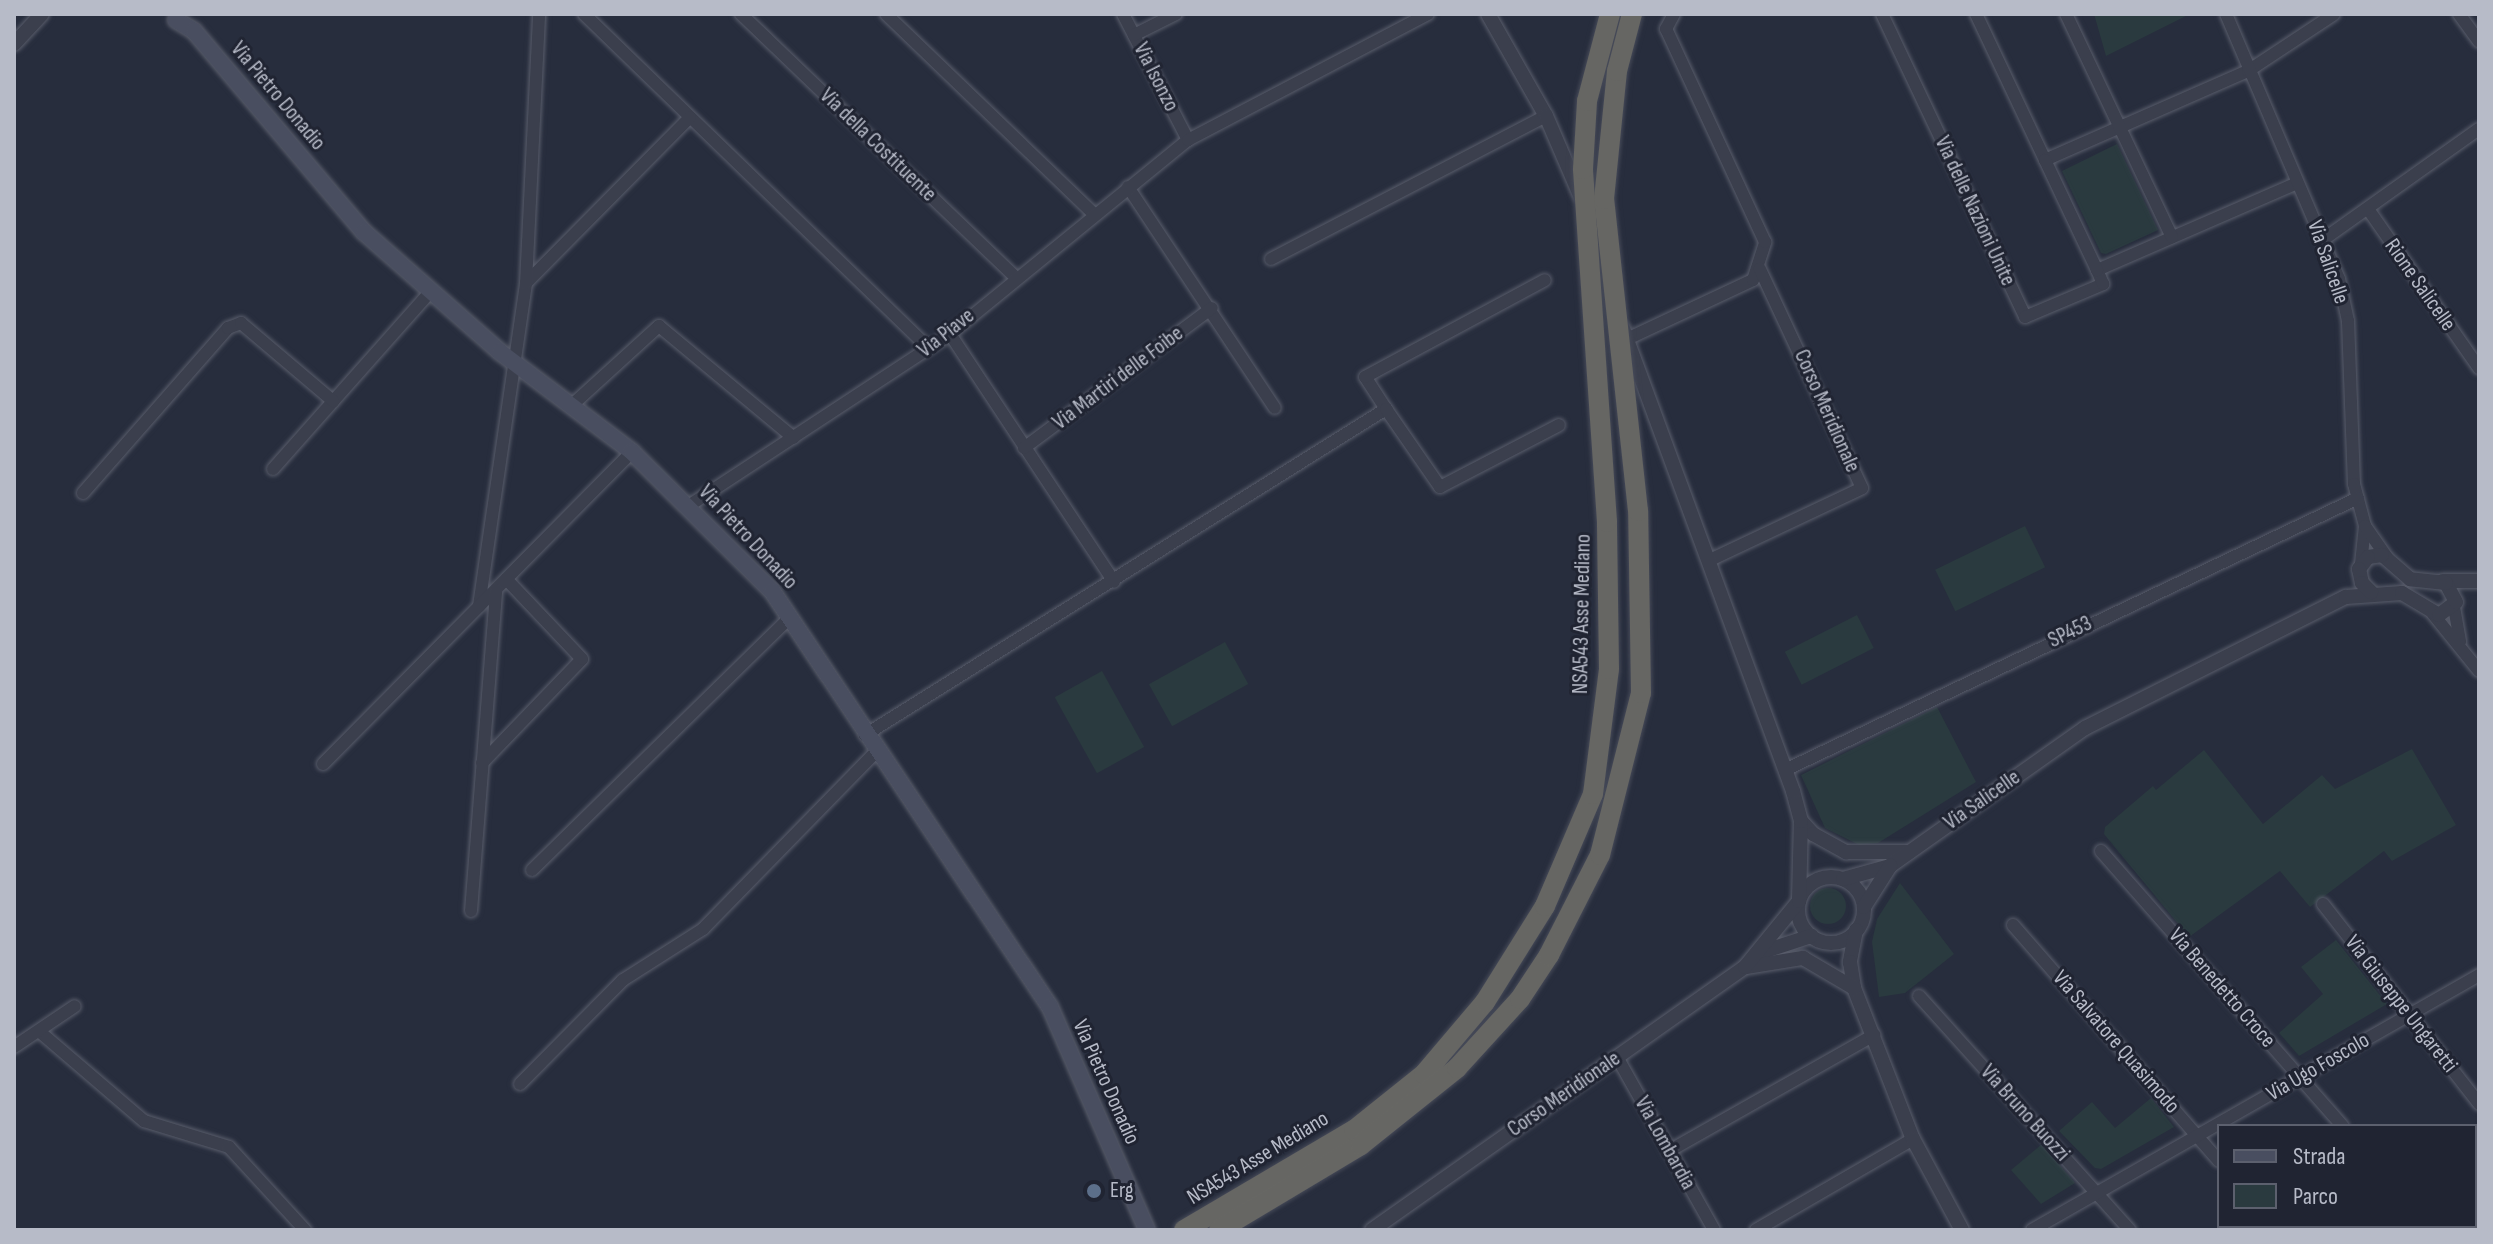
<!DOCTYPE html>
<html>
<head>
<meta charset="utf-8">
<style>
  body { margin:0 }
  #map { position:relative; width:2493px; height:1244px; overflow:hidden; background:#272d3d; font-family:"Sofia Sans Condensed",sans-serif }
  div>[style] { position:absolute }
  .green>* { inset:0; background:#2a3a3f; transform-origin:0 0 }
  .round { border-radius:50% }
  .roads { filter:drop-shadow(0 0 2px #595d6b) drop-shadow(0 0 2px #595d6b) }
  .minor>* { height:12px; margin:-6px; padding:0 6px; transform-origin:6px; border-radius:6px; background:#3b3f4d }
  .tertiary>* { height:14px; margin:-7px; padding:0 7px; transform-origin:7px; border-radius:7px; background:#3b3f4d }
  .tertiary>.ring { margin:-7px; padding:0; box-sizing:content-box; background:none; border:14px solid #3b3f4d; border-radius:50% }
  .secondary>* { height:16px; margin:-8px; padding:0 8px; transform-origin:8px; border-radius:8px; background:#494e60 }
  .bridges { filter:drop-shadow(0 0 2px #464a58) drop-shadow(0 0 2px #464a58) }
  .trunk-bridge>* { height:20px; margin:-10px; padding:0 10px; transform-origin:10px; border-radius:10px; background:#666663 }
  .dots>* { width:22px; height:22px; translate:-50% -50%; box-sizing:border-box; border:4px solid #202432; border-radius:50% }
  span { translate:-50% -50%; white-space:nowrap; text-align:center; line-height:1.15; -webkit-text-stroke:6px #202432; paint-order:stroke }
  .street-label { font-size:22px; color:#b7bbc8 }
  .poi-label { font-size:22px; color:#b7bbc8 }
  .left { translate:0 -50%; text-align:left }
  .frame { position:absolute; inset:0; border:16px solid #b7bbc8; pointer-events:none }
  .legend { position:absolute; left:2217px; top:1124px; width:260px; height:104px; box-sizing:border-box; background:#202432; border:2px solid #5c606e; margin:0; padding:10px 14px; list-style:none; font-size:24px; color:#b7bbc8 }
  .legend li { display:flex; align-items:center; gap:16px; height:40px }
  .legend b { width:40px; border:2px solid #5c606e }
</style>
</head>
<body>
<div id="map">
  <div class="green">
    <div style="clip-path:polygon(2094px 14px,2190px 14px,2106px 56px)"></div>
    <div style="clip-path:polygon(2117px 144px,2158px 230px,2106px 254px,2101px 253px,2062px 171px)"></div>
    <div style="left:2025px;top:526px;width:46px;height:100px;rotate:64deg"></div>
    <div style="left:1857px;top:615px;width:37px;height:81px;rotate:63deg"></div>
    <div style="left:1225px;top:642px;width:48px;height:87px;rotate:61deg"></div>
    <div style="left:1102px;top:671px;width:87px;height:54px;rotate:61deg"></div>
    <div style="clip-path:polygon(1937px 707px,1976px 782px,1878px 843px,1859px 845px,1825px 828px,1801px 775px)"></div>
    <div style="clip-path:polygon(2412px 749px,2456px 825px,2392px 861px,2384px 851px,2310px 907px,2280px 871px,2189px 937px,2104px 834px,2105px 827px,2153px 786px,2156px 790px,2204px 750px,2263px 824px,2322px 775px,2335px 789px)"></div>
    <div style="clip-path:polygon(1900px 883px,1954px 954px,1905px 993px,1879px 997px,1872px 942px,1877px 919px)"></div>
    <div class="round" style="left:1810px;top:888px;width:36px;height:36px"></div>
    <div style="clip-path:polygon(2336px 940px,2387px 1004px,2299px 1056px,2279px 1033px,2323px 994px,2301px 967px)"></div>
    <div style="clip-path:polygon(2151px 1098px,2174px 1127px,2101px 1169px,2095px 1168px,2059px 1131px,2092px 1102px,2115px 1128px)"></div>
    <div style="clip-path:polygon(2042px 1144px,2075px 1183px,2041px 1204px,2011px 1170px)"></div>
  </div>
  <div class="roads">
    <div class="minor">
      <div style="left:584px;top:14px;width:480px;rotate:44.1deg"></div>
      <div style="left:741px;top:14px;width:380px;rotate:43.8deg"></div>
      <div style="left:886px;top:14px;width:289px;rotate:43.9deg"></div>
      <div style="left:1123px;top:14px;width:142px;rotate:62.7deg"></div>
      <div style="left:1882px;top:14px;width:335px;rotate:64.7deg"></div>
      <div style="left:2025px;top:317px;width:85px;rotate:-22.9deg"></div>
      <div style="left:2103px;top:284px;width:15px;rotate:-113deg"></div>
      <div style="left:2097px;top:270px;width:218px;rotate:-23.5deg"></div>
      <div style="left:1976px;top:14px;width:161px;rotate:64.7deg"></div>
      <div style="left:2045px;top:160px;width:222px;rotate:-23.7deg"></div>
      <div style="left:2248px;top:71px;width:103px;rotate:-33.5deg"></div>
      <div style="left:2066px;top:14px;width:247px;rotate:64.6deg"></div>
      <div style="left:2226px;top:14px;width:288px;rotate:66.9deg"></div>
      <div style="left:2339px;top:279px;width:43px;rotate:77.9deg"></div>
      <div style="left:2348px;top:321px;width:163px;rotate:87.9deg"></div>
      <div style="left:2354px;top:484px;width:43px;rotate:75.3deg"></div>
      <div style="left:2365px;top:526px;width:37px;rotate:96deg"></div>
      <div style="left:2459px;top:14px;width:34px;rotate:54deg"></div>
      <div style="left:1134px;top:35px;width:47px;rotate:-26.6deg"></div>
      <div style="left:2045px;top:160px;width:122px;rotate:64.7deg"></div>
      <div style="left:1128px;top:187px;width:265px;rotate:56.4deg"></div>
      <div style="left:2368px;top:209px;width:194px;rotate:55.1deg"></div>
      <div style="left:2324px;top:239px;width:190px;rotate:-35.4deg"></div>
      <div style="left:1271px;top:259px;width:310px;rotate:-27.5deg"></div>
      <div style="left:526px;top:283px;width:233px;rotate:-45.3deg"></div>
      <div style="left:950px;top:334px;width:297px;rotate:56.5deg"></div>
      <div style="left:1627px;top:339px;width:139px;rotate:-25.1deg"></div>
      <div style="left:1753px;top:280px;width:40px;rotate:-72deg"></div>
      <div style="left:1765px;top:242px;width:235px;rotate:-114.9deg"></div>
      <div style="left:1666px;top:29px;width:17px;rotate:-62deg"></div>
      <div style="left:571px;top:406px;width:119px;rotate:-42.3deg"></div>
      <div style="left:659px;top:326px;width:175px;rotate:39.7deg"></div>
      <div style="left:1386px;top:409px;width:38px;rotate:-123deg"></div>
      <div style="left:1365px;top:377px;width:204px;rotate:-28.3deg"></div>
      <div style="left:1024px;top:448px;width:234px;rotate:-36.7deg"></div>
      <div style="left:273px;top:469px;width:238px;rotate:-48.4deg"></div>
      <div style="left:83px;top:493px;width:220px;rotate:-48.7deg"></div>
      <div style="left:228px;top:328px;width:14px;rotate:-21deg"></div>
      <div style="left:241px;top:323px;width:121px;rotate:40.3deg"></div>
      <div style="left:690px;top:505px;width:311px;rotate:-33.3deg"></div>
      <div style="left:950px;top:334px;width:307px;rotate:-39.2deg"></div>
      <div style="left:1188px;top:140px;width:271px;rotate:-27.7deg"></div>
      <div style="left:2365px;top:526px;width:39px;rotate:55deg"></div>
      <div style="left:1710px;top:560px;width:168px;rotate:-25.3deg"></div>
      <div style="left:1862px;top:488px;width:242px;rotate:-115deg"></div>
      <div style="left:479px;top:606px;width:326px;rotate:-81.7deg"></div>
      <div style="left:526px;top:283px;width:269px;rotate:-87.2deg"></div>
      <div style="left:2454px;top:607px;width:35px;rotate:80deg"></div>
      <div style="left:2433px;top:614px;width:73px;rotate:51.1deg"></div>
      <div style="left:865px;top:735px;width:615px;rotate:-32.04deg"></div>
      <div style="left:1386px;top:409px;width:95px;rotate:55.3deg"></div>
      <div style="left:1440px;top:487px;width:134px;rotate:-27.5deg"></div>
      <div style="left:482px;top:763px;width:144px;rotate:-46.1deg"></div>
      <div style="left:582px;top:659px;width:110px;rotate:-133.5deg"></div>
      <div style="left:323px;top:764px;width:439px;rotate:-45.3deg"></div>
      <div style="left:1785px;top:770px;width:634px;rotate:-25.39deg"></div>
      <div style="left:2101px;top:851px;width:366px;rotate:48.7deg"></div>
      <div style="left:532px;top:870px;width:361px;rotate:-44.4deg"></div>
      <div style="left:2323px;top:904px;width:254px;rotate:52deg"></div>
      <div style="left:471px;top:911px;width:322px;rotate:-85.5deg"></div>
      <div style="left:2013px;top:925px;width:313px;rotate:48.9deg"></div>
      <div style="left:1919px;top:996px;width:315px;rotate:48deg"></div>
      <div style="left:40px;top:1032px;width:137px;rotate:40.6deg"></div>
      <div style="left:144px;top:1121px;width:89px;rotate:17deg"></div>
      <div style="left:229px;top:1147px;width:113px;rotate:47.5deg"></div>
      <div style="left:14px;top:1047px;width:73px;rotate:-33.9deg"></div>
      <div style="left:1617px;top:1057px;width:198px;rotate:60.7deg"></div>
      <div style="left:520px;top:1084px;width:146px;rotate:-45.3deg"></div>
      <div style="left:623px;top:980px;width:95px;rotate:-32.5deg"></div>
      <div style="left:703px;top:929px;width:248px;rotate:-45.7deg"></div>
      <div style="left:1669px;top:1151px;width:236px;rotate:-29.5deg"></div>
      <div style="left:2278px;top:1226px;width:5px;rotate:53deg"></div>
      <div style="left:2432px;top:1226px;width:5px;rotate:53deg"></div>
      <div style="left:1756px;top:1230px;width:181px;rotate:-30.1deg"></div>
      <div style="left:2032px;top:1230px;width:515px;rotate:-29.7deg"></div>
    </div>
    <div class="tertiary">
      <div style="left:1488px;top:14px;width:117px;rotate:60.4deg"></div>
      <div style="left:1546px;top:116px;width:86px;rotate:66.7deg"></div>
      <div style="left:14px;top:44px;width:41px;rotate:-47deg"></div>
      <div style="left:2443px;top:581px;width:35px"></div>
      <div style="left:1801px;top:821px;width:18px;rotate:47deg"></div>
      <div style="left:1813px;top:834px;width:38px;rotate:29deg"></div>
      <div style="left:1846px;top:852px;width:63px"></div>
      <div class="ring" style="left:1798px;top:877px;width:52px;height:52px"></div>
      <div style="left:1843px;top:879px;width:49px;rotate:-15.5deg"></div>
      <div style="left:1890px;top:866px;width:239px;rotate:-35.3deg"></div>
      <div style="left:2085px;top:728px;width:292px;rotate:-26.7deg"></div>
      <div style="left:2346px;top:597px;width:56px;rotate:-4.1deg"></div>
      <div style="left:2402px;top:593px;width:43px;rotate:30.7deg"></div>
      <div style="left:2439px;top:615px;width:21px;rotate:-37deg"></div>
      <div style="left:2456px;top:602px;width:21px;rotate:-118deg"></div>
      <div style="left:2446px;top:583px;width:36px;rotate:-174deg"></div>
      <div style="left:2410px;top:579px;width:37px;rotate:-139deg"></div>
      <div style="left:2382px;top:555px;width:14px;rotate:172deg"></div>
      <div style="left:2368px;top:557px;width:15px;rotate:127deg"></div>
      <div style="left:2359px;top:569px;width:14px;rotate:78deg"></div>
      <div style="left:2362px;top:583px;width:13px;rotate:45deg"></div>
      <div style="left:1864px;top:907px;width:49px;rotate:-57.6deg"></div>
      <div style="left:1856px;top:930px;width:33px;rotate:101deg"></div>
      <div style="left:1850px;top:962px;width:26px;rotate:81deg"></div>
      <div style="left:1854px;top:988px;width:162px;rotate:68.7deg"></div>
      <div style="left:1913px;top:1139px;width:103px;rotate:61.7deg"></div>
      <div style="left:1762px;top:952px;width:52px;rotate:-18.1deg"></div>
      <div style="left:1746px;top:967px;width:58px;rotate:-9deg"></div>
      <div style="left:1803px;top:958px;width:59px;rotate:30.5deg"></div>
      <div style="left:1372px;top:1230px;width:456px;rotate:-35.2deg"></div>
      <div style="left:1745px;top:967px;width:85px;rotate:-50.7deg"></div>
      <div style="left:1799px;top:901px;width:80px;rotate:-88.6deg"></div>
      <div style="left:1801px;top:821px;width:31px;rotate:-105deg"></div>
      <div style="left:1793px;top:791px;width:492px;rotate:-110.2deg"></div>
    </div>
    <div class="secondary">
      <div style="left:176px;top:20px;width:21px;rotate:31deg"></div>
      <div style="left:194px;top:31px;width:263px;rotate:49.8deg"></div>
      <div style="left:364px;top:232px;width:181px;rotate:41.4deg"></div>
      <div style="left:500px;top:352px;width:166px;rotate:37.1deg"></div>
      <div style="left:632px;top:452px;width:197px;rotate:44.8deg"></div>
      <div style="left:772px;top:591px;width:500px;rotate:56.25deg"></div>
      <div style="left:1050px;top:1007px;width:243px;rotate:66.5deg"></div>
    </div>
  </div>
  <div class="bridges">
    <div class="trunk-bridge">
      <div style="left:1184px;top:1230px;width:197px;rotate:-30.5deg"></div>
      <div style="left:1354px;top:1130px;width:90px;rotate:-38.7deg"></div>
      <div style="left:1424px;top:1074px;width:94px;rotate:-49.7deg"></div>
      <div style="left:1485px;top:1002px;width:113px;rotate:-58deg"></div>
      <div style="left:1545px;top:906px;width:122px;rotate:-66.8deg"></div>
      <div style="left:1593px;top:794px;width:126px;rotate:-82.7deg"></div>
      <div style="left:1609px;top:669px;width:147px;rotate:-90.8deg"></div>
      <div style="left:1607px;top:522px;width:354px;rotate:-93.9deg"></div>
      <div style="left:1583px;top:169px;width:68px;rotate:-86.6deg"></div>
      <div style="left:1587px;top:101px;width:90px;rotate:-75.2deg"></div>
      <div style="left:1219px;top:1230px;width:165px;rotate:-30.9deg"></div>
      <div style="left:1361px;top:1145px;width:123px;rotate:-38.7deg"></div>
      <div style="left:1457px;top:1068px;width:93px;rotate:-47.6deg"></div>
      <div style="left:1520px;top:999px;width:53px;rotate:-56.6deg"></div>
      <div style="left:1549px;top:955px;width:112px;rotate:-63deg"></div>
      <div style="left:1600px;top:855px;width:167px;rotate:-75.8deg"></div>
      <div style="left:1641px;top:693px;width:182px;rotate:-90.9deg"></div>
      <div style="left:1638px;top:511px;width:314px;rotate:-96.2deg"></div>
      <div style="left:1604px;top:199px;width:129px;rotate:-84.2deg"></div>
      <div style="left:1617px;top:71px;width:59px;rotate:-75.3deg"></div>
    </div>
  </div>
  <div class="dots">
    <div style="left:1094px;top:1191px;background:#5c6f8a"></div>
  </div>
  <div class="street-label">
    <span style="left:1156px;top:77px;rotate:63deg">Via Isonzo</span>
    <span style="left:278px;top:96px;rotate:50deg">Via Pietro Donadio</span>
    <span style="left:878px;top:145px;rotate:44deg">Via della Costituente</span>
    <span style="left:1975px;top:211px;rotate:65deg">Via delle Nazioni Unite</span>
    <span style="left:2328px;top:262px;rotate:71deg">Via Salicelle</span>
    <span style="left:2420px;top:285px;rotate:55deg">Rione Salicelle</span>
    <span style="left:946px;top:333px;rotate:-38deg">Via Piave</span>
    <span style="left:1118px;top:378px;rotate:-37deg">Via Martiri delle Foibe</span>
    <span style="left:1827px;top:411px;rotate:66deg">Corso Meridionale</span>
    <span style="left:748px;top:537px;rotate:47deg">Via Pietro Donadio</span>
    <span style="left:1582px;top:614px;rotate:-89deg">NSA543 Asse Mediano</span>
    <span style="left:2070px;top:632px;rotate:-26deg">SP453</span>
    <span style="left:1982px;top:800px;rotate:-35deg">Via Salicelle</span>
    <span style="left:2222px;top:988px;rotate:49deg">Via Benedetto Croce</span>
    <span style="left:2401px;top:1004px;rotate:52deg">Via Giuseppe Ungaretti</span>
    <span style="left:2116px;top:1042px;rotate:49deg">Via Salvatore Quasimodo</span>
    <span style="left:2318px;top:1067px;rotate:-30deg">Via Ugo Foscolo</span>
    <span style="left:1106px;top:1082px;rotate:66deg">Via Pietro Donadio</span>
    <span style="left:1564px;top:1094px;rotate:-35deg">Corso Meridionale</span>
    <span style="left:2025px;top:1113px;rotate:48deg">Via Bruno Buozzi</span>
    <span style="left:1665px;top:1143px;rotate:61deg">Via Lombardia</span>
    <span style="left:1258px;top:1158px;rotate:-31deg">NSA543 Asse Mediano</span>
  </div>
  <div class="poi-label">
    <span class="left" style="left:1110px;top:1191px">Erg</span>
  </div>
  <div class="frame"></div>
  <ul class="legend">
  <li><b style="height:10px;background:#494e60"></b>Strada</li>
  <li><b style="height:22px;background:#2a3a3f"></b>Parco</li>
  </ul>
</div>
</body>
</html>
